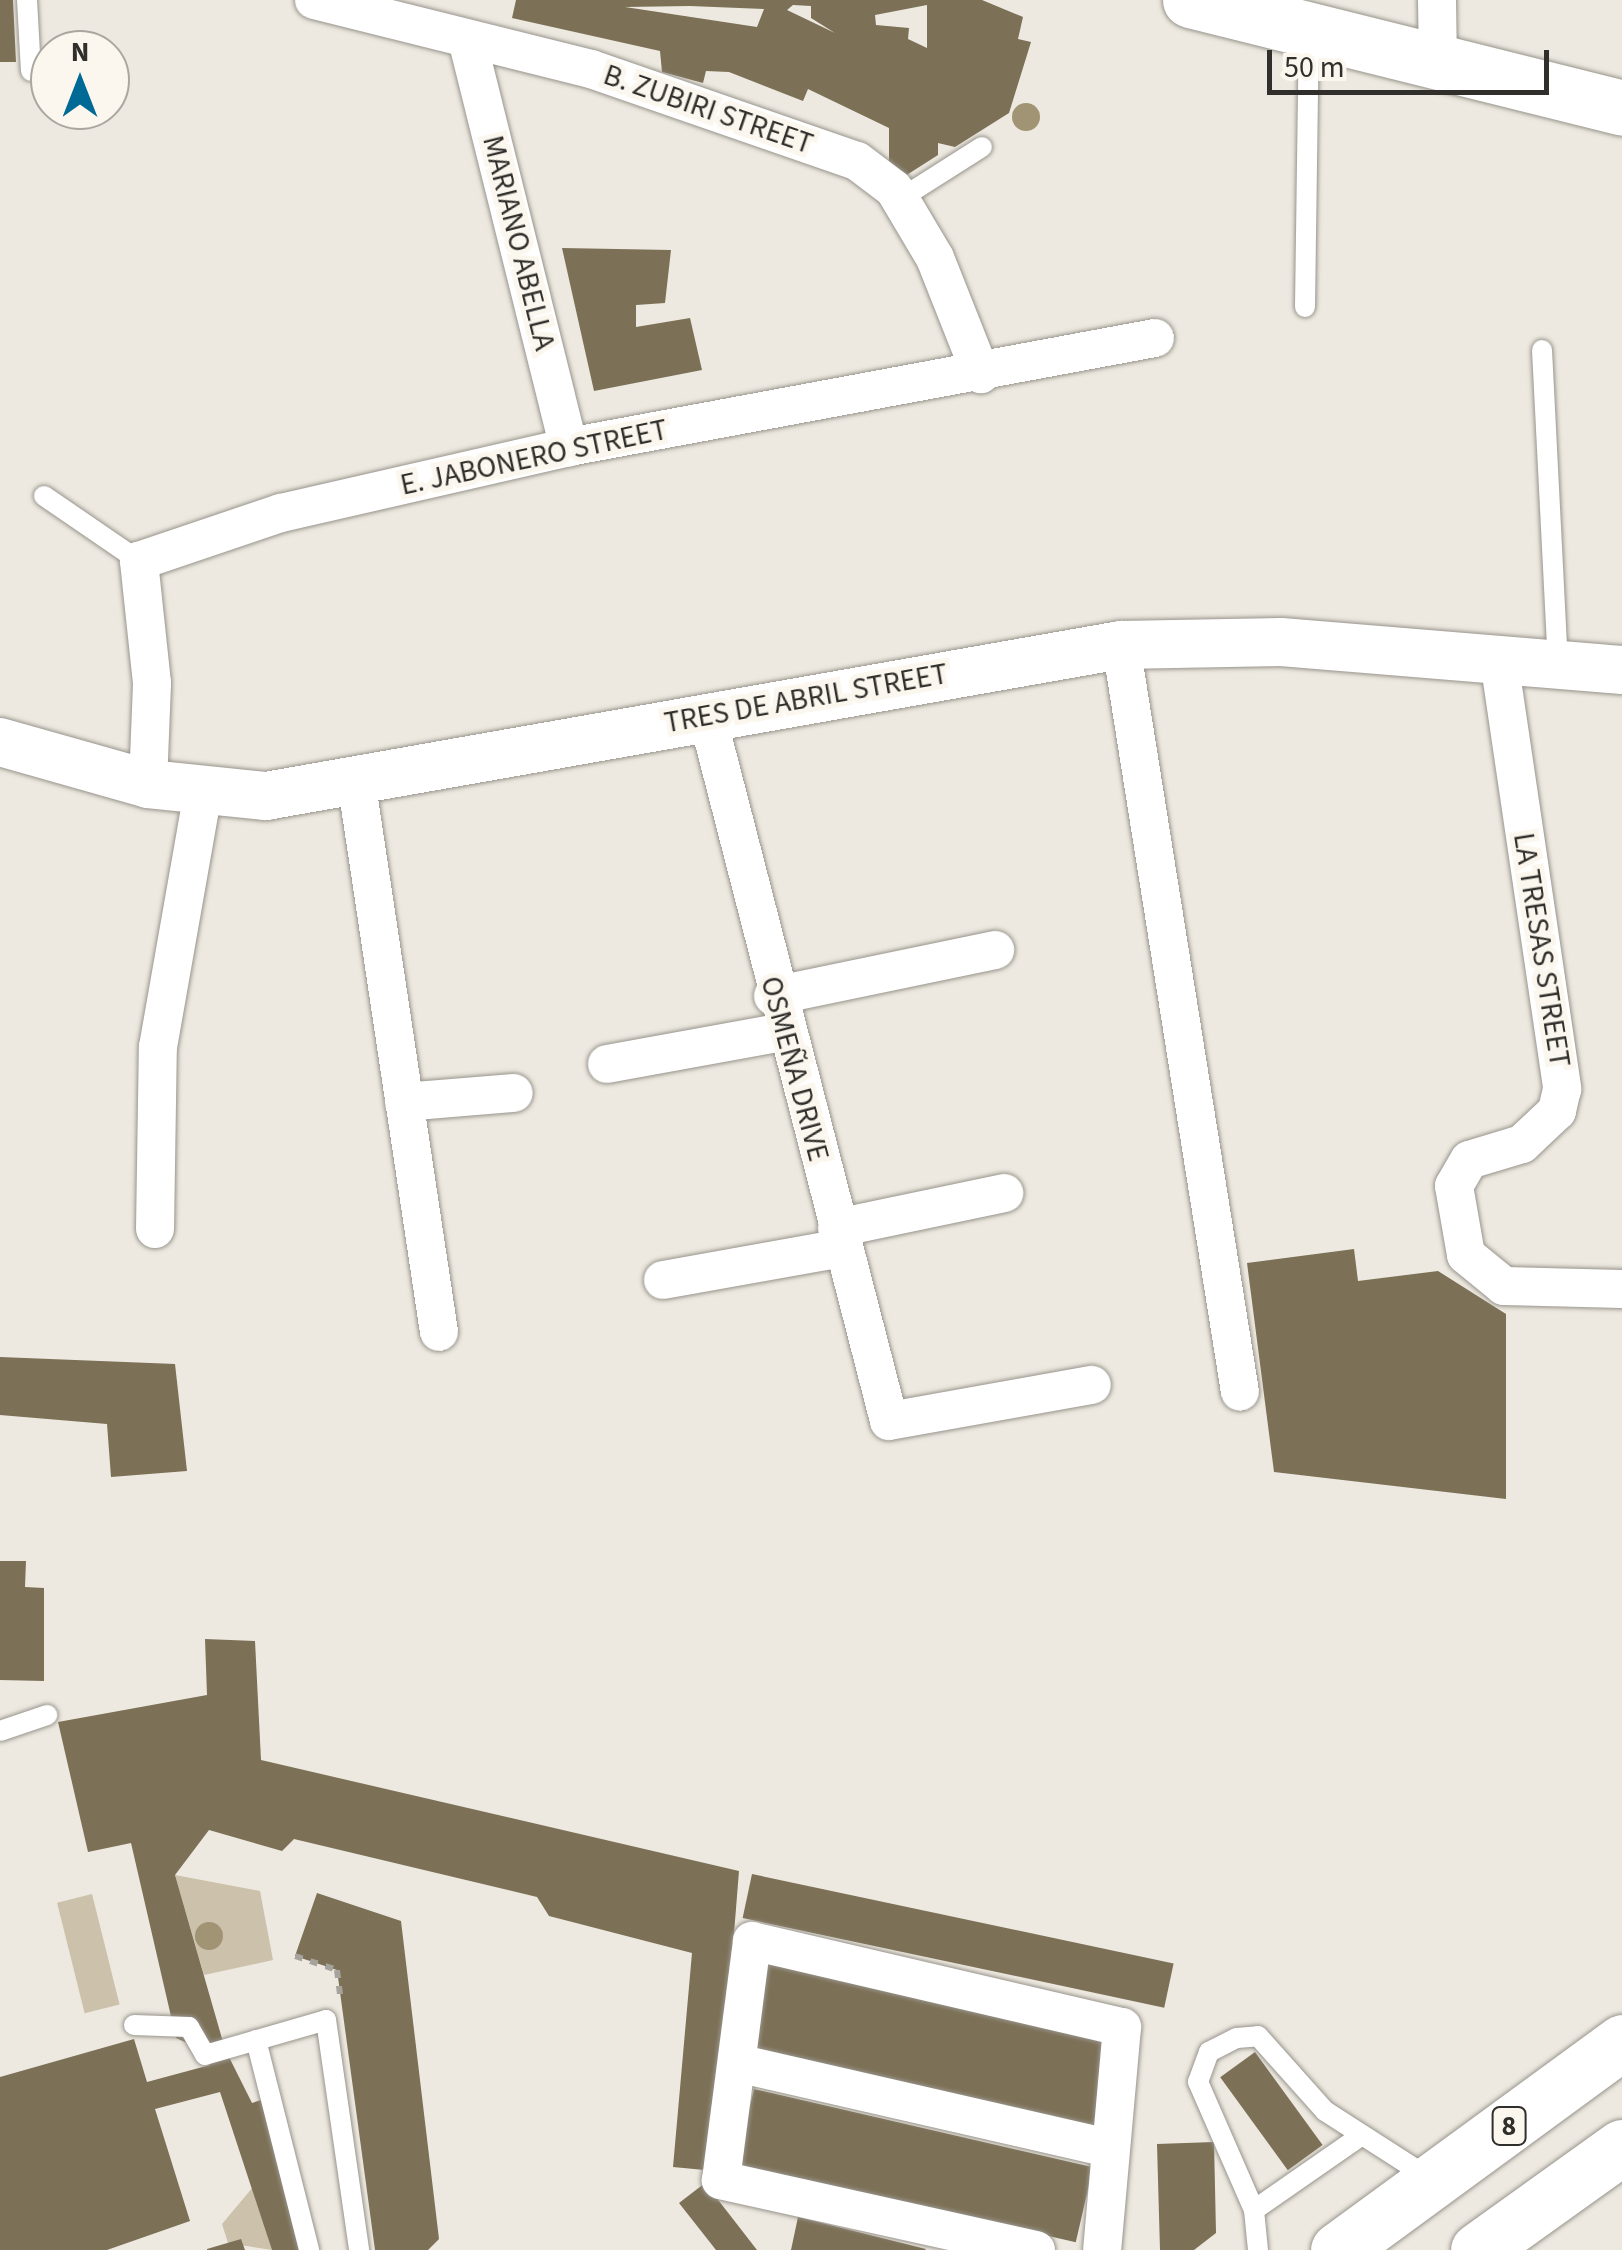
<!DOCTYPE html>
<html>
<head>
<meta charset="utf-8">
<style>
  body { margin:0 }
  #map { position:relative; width:1622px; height:2250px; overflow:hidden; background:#ede9e0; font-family:"Source Sans 3",sans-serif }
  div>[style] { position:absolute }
  .green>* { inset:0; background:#ccc1ab; transform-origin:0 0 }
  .building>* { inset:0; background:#7c7056; transform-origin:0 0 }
  .path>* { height:6px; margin-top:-3px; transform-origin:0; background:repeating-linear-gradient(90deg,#a6a39c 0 8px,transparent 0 16px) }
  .roads { filter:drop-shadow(0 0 2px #98948c) drop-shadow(0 0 2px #98948c) }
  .service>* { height:20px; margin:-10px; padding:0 10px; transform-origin:10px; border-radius:10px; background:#fff }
  .minor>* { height:38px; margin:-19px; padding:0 19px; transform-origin:19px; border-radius:19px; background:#fff }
  .tertiary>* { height:48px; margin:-24px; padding:0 24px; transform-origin:24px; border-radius:24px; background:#fff }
  .secondary>* { height:55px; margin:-27.5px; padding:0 27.5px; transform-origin:27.5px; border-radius:27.5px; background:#fff }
  .primary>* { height:55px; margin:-27.5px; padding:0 27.5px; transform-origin:27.5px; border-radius:27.5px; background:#fff }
  .trees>* { width:28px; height:28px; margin:-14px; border-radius:50%; background:#a19474 }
  span { translate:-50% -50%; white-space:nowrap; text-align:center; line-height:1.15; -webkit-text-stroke:10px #fbf7ee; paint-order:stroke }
  .shield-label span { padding:2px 8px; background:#fbf7ee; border:2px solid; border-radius:8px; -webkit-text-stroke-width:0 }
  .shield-label { font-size:28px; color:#312f2c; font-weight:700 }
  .street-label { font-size:30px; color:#312f2c }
  .north { position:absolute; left:30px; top:30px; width:100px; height:100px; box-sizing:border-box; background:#fbf7ee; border:2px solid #aaa7a0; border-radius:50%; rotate:0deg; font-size:28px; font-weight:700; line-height:40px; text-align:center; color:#312f2c }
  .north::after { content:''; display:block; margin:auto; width:35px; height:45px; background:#006a97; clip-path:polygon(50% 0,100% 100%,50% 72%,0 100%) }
  .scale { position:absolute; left:1267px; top:50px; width:282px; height:45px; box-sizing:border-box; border:5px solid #312f2c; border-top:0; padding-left:12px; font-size:30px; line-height:35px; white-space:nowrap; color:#312f2c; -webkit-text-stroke:8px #fbf7ee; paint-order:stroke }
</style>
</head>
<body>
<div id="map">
  <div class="green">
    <div style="clip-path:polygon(175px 1875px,260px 1891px,273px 1960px,204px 1975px)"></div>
    <div style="left:92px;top:1894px;width:114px;height:36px;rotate:76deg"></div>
    <div style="clip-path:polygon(253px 2187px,272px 2250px,228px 2243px,222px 2224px)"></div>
  </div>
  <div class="building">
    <div style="clip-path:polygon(0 0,13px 0,16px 62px,0 62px)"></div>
    <div style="clip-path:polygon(evenodd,516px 0,982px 0,1023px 17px,1018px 39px,1031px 42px,1009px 113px,955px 147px,938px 143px,938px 155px,902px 178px,889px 165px,889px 128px,808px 89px,803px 101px,729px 72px,706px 71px,703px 83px,662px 72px,660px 51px,512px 18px,516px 0,793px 5px,811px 6px,811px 18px,835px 33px,787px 10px,793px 5px,516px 0,927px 5px,927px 48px,908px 39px,909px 28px,876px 25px,875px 15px,927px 5px,516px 0,625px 7px,690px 6px,764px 9px,757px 27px,625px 7px)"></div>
    <div style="clip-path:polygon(562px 248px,671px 250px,665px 303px,636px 305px,636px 327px,690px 318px,702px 370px,594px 391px)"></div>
    <div style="clip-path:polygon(1354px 1249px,1358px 1281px,1438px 1271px,1506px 1314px,1506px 1499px,1274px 1472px,1247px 1263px)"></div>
    <div style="clip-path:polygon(0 1357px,175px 1364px,187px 1471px,111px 1477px,107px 1424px,0 1415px)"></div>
    <div style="clip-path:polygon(0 1561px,26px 1561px,25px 1587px,44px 1588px,44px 1681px,0 1680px)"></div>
    <div style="clip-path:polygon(205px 1639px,255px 1641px,261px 1760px,739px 1871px,715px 2171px,673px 2167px,692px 1953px,549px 1916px,537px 1897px,294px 1839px,282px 1851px,209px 1830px,175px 1875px,225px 2049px,252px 2103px,261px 2100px,299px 2250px,272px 2250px,220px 2092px,155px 2109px,190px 2221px,107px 2250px,0 2250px,0 2077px,134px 2039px,147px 2082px,210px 2065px,203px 2050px,176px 2038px,131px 1843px,88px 1852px,58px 1722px,207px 1695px)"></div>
    <div style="left:752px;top:1874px;width:431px;height:45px;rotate:12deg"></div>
    <div style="clip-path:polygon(317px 1893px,401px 1921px,439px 2239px,428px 2250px,375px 2250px,337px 1970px,295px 1956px)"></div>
    <div style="left:766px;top:1962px;width:359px;height:86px;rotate:13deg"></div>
    <div style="left:1255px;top:2052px;width:115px;height:43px;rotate:54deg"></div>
    <div style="left:754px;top:2089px;width:348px;height:77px;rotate:13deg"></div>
    <div style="clip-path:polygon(1214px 2142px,1216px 2233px,1194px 2250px,1160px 2250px,1157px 2144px)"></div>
    <div style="clip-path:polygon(705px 2183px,757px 2250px,716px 2250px,679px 2203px)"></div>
    <div style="clip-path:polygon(798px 2217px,926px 2249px,925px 2250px,791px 2250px)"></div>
    <div style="clip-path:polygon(241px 2239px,245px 2250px,207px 2250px,207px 2249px)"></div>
  </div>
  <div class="path">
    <div style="left:295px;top:1956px;width:44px;rotate:18.4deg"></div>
    <div style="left:337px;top:1970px;width:25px;rotate:83deg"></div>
  </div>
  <div class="roads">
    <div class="service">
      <div style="left:27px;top:0;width:71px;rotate:86.8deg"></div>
      <div style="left:900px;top:199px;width:97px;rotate:-32.4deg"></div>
      <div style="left:1305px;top:307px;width:275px;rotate:-89.2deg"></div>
      <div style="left:1542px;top:350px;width:317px;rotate:87.1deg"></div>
      <div style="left:44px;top:496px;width:115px;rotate:34.4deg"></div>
      <div style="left:0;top:1731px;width:50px;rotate:-18.8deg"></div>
      <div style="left:134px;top:2025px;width:55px;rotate:2.1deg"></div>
      <div style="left:189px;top:2027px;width:32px;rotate:60deg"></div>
      <div style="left:205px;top:2055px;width:126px;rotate:-16.1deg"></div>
      <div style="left:326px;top:2020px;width:232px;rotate:81.8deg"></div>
      <div style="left:256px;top:2040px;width:217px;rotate:75.8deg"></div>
      <div style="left:1254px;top:2210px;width:128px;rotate:-34.8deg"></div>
      <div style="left:1258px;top:2250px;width:40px;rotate:-95.7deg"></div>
      <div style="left:1254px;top:2210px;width:140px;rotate:-113.6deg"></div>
      <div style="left:1198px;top:2082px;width:32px;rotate:-70deg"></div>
      <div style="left:1209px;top:2052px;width:31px;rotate:-27deg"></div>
      <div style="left:1237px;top:2038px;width:21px;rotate:-5deg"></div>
      <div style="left:1258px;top:2036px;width:101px;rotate:48.2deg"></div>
      <div style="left:1325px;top:2111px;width:122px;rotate:32.7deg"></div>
    </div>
    <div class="minor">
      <div style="left:314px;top:0;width:285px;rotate:14deg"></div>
      <div style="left:591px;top:69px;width:281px;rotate:19.1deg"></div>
      <div style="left:857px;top:161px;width:46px;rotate:37.1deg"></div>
      <div style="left:894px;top:189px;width:80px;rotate:59.3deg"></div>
      <div style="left:935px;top:258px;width:125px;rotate:68.4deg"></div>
      <div style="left:1437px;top:0;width:62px;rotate:89.1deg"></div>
      <div style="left:467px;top:39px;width:421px;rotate:76deg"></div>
      <div style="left:1121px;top:645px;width:756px;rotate:80.95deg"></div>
      <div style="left:1499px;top:660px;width:434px;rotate:81.6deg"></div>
      <div style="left:1562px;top:1089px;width:23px;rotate:103deg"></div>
      <div style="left:1557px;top:1111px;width:48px;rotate:136.7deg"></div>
      <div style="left:1522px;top:1144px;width:55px;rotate:163.2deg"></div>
      <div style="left:1469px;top:1160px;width:30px;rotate:120deg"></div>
      <div style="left:1454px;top:1186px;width:70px;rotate:80.1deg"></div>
      <div style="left:1466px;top:1255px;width:49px;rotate:39.2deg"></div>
      <div style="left:1504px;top:1286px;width:118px;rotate:1.5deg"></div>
      <div style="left:707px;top:715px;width:729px;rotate:75.54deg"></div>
      <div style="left:889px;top:1421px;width:206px;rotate:-10.1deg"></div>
      <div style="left:148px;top:784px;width:101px;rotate:-87.7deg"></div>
      <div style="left:152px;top:683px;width:123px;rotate:-96.1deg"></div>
      <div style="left:139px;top:561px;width:150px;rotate:-18.7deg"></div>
      <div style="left:281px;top:513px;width:295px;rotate:-12.9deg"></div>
      <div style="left:569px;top:447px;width:596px;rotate:-10.54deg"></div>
      <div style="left:357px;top:786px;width:552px;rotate:81.46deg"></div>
      <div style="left:773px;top:996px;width:227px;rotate:-11.7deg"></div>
      <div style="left:607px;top:1064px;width:179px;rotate:-10.3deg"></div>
      <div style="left:404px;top:1102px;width:110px;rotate:-4.7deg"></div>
      <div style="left:837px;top:1228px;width:171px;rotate:-11.8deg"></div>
      <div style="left:155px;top:1229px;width:182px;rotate:-89.1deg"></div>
      <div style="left:158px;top:1047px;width:259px;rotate:-80deg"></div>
      <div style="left:663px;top:1280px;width:183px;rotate:-10.1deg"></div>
      <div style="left:737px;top:2063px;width:381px;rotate:12.9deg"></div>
      <div style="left:1036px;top:2250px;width:323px;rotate:-167.5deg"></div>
      <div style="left:721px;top:2180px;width:241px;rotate:-82.6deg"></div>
      <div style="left:752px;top:1941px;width:380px;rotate:13.1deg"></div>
      <div style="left:1122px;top:2027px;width:224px;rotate:95.1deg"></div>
    </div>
    <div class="tertiary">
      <div style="left:0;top:742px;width:154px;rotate:15.8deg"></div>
      <div style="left:148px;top:784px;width:119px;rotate:5.8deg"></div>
      <div style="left:266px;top:796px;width:868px;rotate:-10.02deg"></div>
      <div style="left:1121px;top:645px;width:160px;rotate:-1.1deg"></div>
      <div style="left:1281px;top:642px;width:342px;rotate:4.7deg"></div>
    </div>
    <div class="secondary">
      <div style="left:1190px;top:0;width:445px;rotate:14deg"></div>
    </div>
    <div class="primary">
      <div style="left:1338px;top:2250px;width:352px;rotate:-36.2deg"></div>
      <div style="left:1478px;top:2250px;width:177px;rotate:-35.6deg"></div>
    </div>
  </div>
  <div class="trees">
    <div style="left:1026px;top:117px"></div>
    <div style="left:209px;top:1936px"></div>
  </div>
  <div class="shield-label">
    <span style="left:1509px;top:2126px">8</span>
  </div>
  <div class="street-label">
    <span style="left:708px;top:110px;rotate:19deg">B. ZUBIRI STREET</span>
    <span style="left:518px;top:243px;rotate:76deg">MARIANO ABELLA</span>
    <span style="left:534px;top:458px;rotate:-12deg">E. JABONERO STREET</span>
    <span style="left:806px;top:699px;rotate:-10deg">TRES DE ABRIL STREET</span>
    <span style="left:1541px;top:950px;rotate:81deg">LA TRESAS STREET</span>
    <span style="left:794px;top:1069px;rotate:75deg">OSMEÑA DRIVE</span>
  </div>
  <div class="north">N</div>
  <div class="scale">50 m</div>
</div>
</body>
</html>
